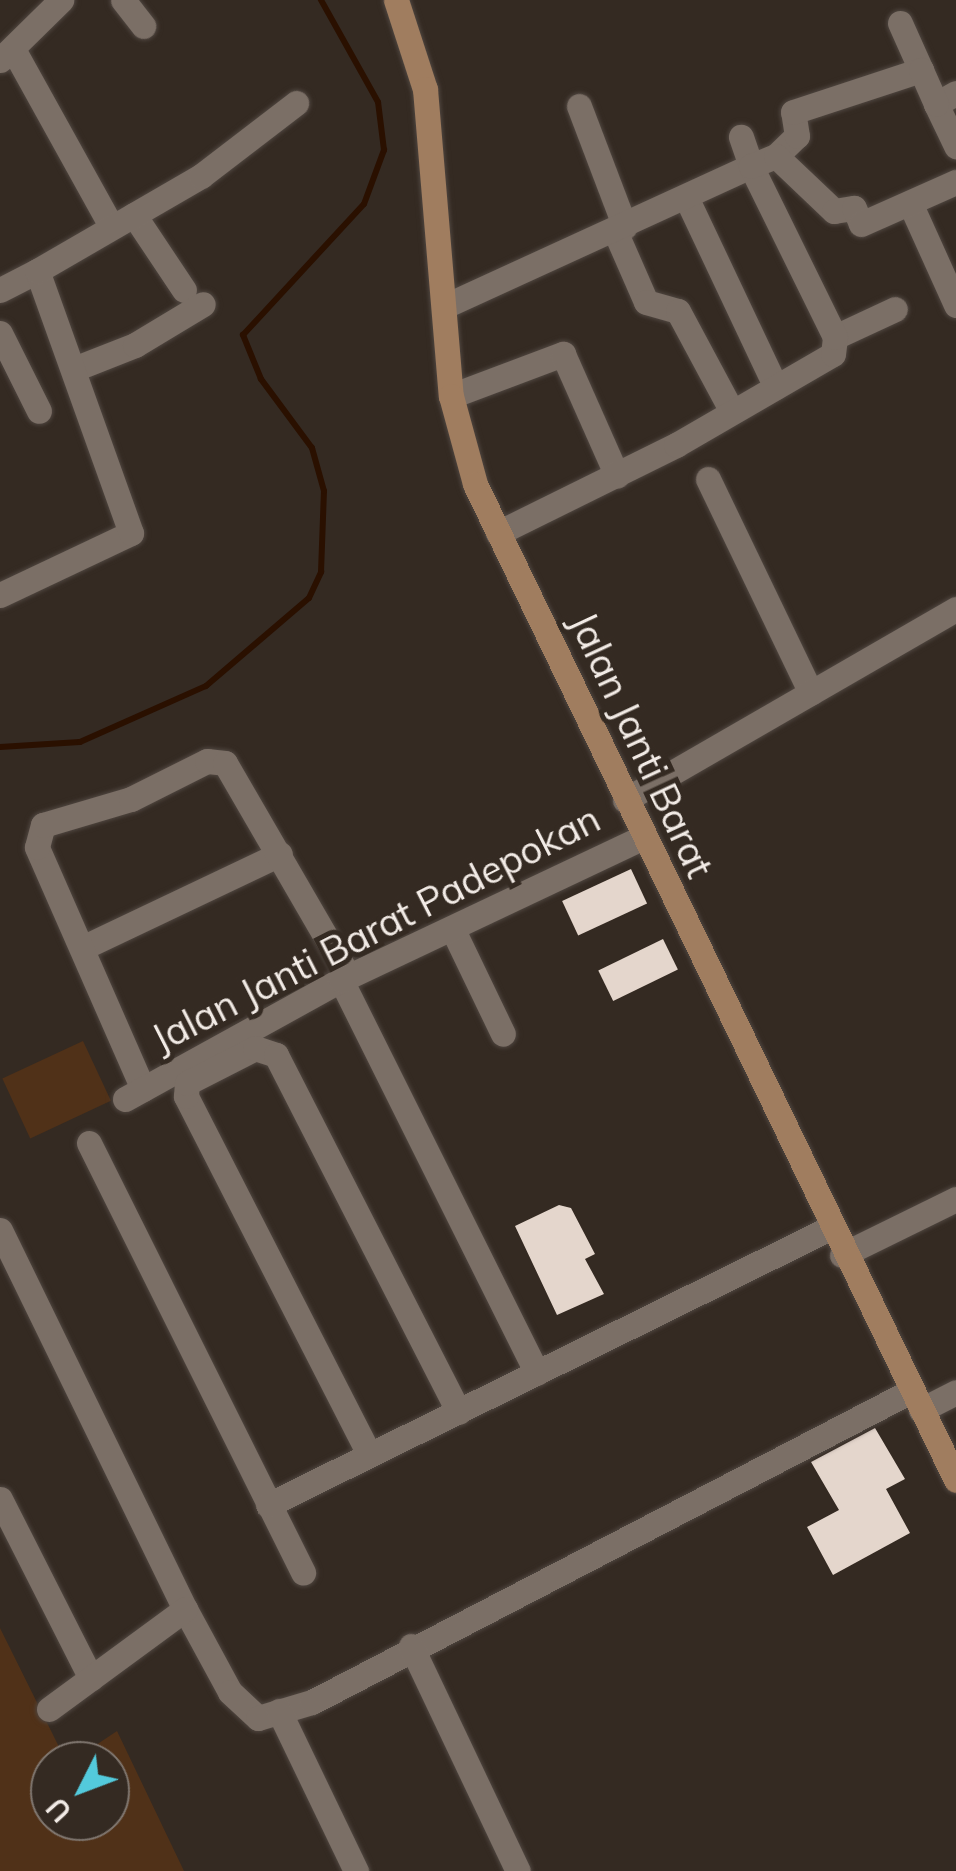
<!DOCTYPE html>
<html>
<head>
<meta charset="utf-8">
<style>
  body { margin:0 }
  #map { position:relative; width:956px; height:1871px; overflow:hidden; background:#342a22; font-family:Mulish,sans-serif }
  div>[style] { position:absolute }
  .green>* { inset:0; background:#503118; transform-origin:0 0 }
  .stream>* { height:6px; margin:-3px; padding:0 3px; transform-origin:3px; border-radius:3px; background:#2a1000 }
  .building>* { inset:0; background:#e4d6cc; transform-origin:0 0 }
  .roads { filter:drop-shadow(0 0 2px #4f4640) drop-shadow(0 0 2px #4f4640) }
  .street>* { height:25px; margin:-12.5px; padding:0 12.5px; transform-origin:12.5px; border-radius:12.5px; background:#7b6f66 }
  .secondary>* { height:25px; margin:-12.5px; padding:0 12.5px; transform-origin:12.5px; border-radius:12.5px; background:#a07d5f }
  span { translate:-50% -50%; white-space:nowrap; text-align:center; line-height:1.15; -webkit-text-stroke:10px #342a22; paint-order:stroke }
  .street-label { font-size:38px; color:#f2ebe6 }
  .north { position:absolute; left:30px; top:1741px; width:100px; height:100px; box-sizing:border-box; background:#342a22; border:2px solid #807770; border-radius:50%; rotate:228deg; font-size:28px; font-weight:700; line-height:40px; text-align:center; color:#f2ebe6 }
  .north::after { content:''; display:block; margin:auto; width:35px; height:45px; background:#53cadc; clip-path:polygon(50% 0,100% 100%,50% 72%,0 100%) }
</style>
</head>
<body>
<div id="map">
  <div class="green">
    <div style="left:83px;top:1041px;width:66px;height:89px;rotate:65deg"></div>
    <div style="clip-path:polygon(0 1628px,66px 1761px,50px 1761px,50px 1821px,110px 1821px,110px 1761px,72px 1761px,117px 1731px,184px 1871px,0 1871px)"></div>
  </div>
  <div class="stream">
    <div style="left:0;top:747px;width:80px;rotate:-3.6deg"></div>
    <div style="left:80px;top:742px;width:138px;rotate:-24deg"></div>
    <div style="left:206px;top:686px;width:135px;rotate:-40.5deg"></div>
    <div style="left:309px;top:598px;width:29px;rotate:-65deg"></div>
    <div style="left:321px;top:572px;width:81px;rotate:-87.9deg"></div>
    <div style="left:324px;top:491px;width:45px;rotate:-105.6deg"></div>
    <div style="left:312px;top:448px;width:86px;rotate:-126.5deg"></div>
    <div style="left:261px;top:379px;width:48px;rotate:-112.2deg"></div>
    <div style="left:243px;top:335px;width:178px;rotate:-47.3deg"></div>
    <div style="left:364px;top:204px;width:58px;rotate:-69.7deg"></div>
    <div style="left:384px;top:150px;width:48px;rotate:-97.1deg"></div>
    <div style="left:378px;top:102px;width:117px;rotate:-119.2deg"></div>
  </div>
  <div class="building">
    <div style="left:631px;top:869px;width:38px;height:76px;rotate:65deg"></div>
    <div style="left:663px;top:939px;width:34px;height:72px;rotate:64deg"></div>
    <div style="clip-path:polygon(559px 1205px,571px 1208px,595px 1254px,585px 1259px,604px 1294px,557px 1315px,515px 1226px)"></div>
    <div style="clip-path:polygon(875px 1428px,905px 1479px,886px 1489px,910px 1533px,833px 1575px,807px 1527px,839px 1510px,811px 1462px)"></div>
  </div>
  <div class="roads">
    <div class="street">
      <div style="left:123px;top:0;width:33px;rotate:52deg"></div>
      <div style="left:900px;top:23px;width:51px;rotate:65.9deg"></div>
      <div style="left:13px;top:49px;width:202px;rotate:61deg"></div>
      <div style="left:0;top:60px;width:86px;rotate:-44.5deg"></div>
      <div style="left:956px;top:93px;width:23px;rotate:151deg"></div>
      <div style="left:936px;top:104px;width:47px;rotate:64.5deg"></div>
      <div style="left:579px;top:106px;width:129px;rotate:69.2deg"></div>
      <div style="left:776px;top:156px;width:29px;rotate:-44deg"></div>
      <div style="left:797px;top:136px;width:24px;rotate:-99deg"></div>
      <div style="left:793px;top:112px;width:135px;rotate:-18.2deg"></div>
      <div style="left:921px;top:70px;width:37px;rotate:66deg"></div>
      <div style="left:686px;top:197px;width:210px;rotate:64.7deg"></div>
      <div style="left:910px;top:203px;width:112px;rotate:65.7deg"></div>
      <div style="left:134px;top:215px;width:90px;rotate:56.3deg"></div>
      <div style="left:615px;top:231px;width:77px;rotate:66.4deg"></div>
      <div style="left:646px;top:302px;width:33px;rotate:16deg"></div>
      <div style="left:678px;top:311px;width:112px;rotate:61.8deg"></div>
      <div style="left:0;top:290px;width:42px;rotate:-27.2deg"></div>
      <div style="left:445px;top:306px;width:337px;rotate:-24.6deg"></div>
      <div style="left:751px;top:166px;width:31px;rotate:-109deg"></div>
      <div style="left:0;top:333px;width:87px;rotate:63.4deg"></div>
      <div style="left:835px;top:337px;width:66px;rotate:-25deg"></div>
      <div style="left:74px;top:369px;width:66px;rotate:-21.5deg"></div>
      <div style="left:135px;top:345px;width:79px;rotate:-31.1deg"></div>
      <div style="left:451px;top:396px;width:120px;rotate:-20.6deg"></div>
      <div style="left:563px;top:354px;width:133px;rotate:66.1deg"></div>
      <div style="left:708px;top:479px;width:237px;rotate:64.3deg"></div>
      <div style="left:498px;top:533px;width:199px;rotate:-26.3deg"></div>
      <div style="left:676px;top:445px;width:181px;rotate:-30.1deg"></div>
      <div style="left:833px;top:354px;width:17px;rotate:-83deg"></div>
      <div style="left:835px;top:337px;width:191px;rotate:-116.2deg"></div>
      <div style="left:751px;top:166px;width:27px;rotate:-22deg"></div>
      <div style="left:776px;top:156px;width:80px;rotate:43.5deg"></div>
      <div style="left:834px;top:211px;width:20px;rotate:-9deg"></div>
      <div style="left:854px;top:208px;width:17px;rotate:66deg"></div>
      <div style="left:861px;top:224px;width:104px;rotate:-23.9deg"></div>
      <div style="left:0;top:595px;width:145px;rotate:-25.3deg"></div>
      <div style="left:131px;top:533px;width:278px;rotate:-109.7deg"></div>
      <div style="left:37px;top:271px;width:190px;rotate:-30.1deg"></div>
      <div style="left:201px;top:176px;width:120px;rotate:-37.5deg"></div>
      <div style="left:625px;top:800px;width:382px;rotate:-30deg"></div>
      <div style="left:453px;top:930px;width:115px;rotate:64.3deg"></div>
      <div style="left:82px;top:948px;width:219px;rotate:-25.4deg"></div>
      <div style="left:341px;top:980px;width:439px;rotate:63.5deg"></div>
      <div style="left:143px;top:1089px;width:264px;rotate:-113.7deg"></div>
      <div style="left:37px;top:847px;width:23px;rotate:-75deg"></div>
      <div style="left:43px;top:825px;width:92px;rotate:-16.5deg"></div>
      <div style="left:131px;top:799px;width:85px;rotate:-26.6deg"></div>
      <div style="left:207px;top:761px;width:18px;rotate:6deg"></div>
      <div style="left:225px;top:763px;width:247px;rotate:59.9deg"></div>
      <div style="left:125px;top:1099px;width:247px;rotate:-28.9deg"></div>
      <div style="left:341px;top:980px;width:334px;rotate:-25.3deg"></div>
      <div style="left:89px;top:1143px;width:480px;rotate:63.5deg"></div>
      <div style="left:0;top:1230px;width:422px;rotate:64deg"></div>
      <div style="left:185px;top:1609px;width:94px;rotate:61.5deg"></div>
      <div style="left:230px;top:1692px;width:38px;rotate:43deg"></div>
      <div style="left:258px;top:1718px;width:56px;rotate:-16.5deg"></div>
      <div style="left:312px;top:1702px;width:675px;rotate:-27.44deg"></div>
      <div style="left:842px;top:1255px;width:127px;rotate:-26.2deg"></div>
      <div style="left:921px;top:1410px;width:39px;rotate:-27deg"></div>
      <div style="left:369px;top:1454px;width:402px;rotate:-117.1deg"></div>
      <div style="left:186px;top:1096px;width:13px;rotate:-86deg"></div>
      <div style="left:187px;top:1083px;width:76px;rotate:-27.2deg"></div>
      <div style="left:255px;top:1048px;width:22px;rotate:18deg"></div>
      <div style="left:276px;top:1055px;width:401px;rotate:62.9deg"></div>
      <div style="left:0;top:1499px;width:201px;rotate:63.1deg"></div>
      <div style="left:268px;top:1505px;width:627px;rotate:-26.24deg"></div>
      <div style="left:411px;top:1646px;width:249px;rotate:64.6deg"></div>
      <div style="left:49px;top:1709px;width:169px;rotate:-36.3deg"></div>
      <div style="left:279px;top:1711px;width:178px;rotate:64.3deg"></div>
    </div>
    <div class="secondary">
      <div style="left:396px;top:0;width:94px;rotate:72deg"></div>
      <div style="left:425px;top:89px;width:308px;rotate:85.2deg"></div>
      <div style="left:451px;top:396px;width:91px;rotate:74.7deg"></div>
      <div style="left:475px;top:484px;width:1106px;rotate:64.22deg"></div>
    </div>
  </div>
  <div class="street-label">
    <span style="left:641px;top:745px;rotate:65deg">Jalan Janti Barat</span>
    <span style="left:376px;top:929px;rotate:-27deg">Jalan Janti Barat Padepokan</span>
  </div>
  <div class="north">U</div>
</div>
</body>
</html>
